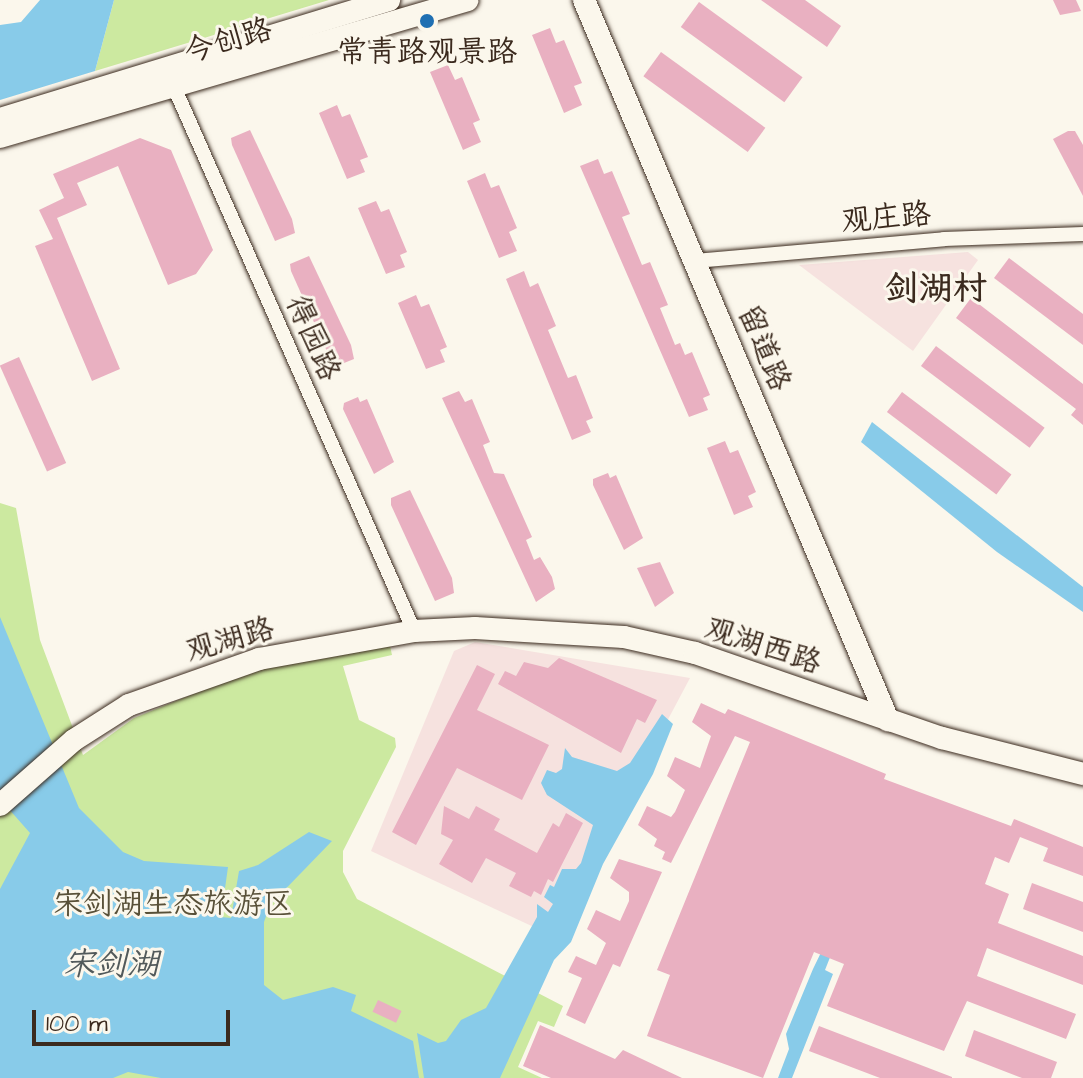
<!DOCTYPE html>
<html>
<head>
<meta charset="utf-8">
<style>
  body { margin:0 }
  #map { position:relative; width:1083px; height:1078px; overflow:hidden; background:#fbf7ec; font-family:"Architects Daughter","LXGW WenKai TC",sans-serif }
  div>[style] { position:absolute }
  .built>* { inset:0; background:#f6e2df }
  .green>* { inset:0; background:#cce9a0 }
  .water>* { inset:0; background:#88cbe9 }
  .building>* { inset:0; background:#e9b0c1; transform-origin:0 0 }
  .roads { filter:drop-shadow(0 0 2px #3b2a1e) drop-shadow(0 0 2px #3b2a1e) }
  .street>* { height:14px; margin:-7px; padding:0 7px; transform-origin:7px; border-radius:7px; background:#fbf7ec }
  .secondary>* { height:22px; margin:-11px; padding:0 11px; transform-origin:11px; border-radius:11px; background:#fbf7ec }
  .dots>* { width:22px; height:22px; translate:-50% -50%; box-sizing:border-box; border:4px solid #fbf7ec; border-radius:50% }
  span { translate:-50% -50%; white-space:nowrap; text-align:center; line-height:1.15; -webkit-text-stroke:6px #fbf7ec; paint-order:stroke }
  .street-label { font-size:30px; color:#3b2a1e }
  .poi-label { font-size:30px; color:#3b2a1e }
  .park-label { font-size:30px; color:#585038 }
  .water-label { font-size:32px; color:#525a5b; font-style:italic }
  .quarter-label { font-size:34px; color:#3b2a1e; font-weight:700 }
  .scale { position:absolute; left:32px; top:1010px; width:198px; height:36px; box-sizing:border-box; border:4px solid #3b2a1e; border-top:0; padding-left:10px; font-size:24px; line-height:28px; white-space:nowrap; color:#3b2a1e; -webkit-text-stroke:6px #fbf7ec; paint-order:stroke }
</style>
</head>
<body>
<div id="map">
  <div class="built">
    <div style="clip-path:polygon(968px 252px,978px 260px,913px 351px,799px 265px)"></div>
    <div style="clip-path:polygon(475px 642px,690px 678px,553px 936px,371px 851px,454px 651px)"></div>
  </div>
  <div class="green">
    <div style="clip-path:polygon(114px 0,329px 0,95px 71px)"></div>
    <div style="clip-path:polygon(0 503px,16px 508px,40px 640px,83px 755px,134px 718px,203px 690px,273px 666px,389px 641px,392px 655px,343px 666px,359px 720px,395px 738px,396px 747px,343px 851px,343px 872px,357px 899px,563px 1006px,554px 1027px,538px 1021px,518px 1067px,542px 1078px,0 1078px)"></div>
  </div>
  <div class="water">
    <div style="clip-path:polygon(40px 0,114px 0,95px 71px,0 100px,0 25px,21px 22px)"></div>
    <div style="clip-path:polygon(872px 422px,1083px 587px,1083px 612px,997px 552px,861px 442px)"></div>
    <div style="clip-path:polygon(0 617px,79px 808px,123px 852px,144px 861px,228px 867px,221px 917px,231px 918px,239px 871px,258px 865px,309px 832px,332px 841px,270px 905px,264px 922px,264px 985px,283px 1000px,333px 987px,356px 995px,351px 1011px,413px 1041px,419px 1078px,161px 1078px,128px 1072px,113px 1078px,0 1078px,0 889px,30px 833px,0 799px)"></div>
    <div style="clip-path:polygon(662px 714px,673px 724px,653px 774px,603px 864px,571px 942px,554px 960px,500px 1078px,424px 1078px,417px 1033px,438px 1043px,446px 1041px,461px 1020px,486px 1008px,537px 917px,537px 904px,548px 912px,553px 904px,544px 897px,550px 885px,554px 887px,562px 869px,576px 869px,581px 863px,593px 825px,547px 795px,541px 783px,547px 770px,556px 773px,562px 769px,565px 748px,572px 757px,617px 771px,630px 763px)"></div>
    <div style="clip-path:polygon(880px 831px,825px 970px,833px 974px,792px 1078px,778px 1078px,789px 1049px,786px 1034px,813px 969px)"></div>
  </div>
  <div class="building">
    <div style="clip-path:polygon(761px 0,805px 0,841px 26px,827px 47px)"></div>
    <div style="clip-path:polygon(1053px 0,1076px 0,1081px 11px,1060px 15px)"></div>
    <div style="left:699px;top:2px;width:128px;height:31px;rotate:36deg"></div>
    <div style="clip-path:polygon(550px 28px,556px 43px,564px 40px,582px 83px,574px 86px,582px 105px,564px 113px,532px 35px)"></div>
    <div style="left:661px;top:52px;width:129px;height:30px;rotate:36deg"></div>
    <div style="clip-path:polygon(448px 65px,455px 80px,462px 77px,480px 120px,473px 123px,481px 142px,463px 150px,430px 72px)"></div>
    <div style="clip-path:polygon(337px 105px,342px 117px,350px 114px,368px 157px,360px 160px,365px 172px,347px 179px,319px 113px)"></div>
    <div style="clip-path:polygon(250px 130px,292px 219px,295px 233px,275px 241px,232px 145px,231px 138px)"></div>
    <div style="clip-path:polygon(1068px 131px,1075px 131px,1083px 145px,1083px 196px,1053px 139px)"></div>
    <div style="clip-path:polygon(140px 138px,171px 150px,213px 250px,196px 274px,168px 285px,118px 166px,77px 183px,87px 205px,57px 218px,120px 369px,92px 381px,35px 246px,53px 239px,39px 210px,64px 198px,53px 174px)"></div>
    <div style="clip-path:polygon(598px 159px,604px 174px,612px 171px,630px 214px,622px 217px,642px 265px,650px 262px,668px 305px,660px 308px,675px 345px,680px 343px,685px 355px,692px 352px,710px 395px,703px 398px,708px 410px,689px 417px,580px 166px)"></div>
    <div style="clip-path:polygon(485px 173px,491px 188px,499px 185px,517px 228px,509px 232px,517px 251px,499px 258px,467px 181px)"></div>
    <div style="clip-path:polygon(376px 201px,381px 212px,389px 209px,407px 252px,400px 255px,405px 267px,386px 274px,358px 208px)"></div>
    <div style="clip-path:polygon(309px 256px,351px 345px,354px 359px,334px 367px,291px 271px,290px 264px)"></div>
    <div style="clip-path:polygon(1009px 258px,1083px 314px,1083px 345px,994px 278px)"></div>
    <div style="clip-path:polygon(524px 271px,530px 287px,538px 283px,556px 326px,548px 330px,568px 378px,576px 375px,593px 418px,586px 421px,591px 432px,572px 440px,506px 279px)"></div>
    <div style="clip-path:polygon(416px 295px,421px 307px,429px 304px,447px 347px,440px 350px,445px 362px,426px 369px,398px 303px)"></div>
    <div style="clip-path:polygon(971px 298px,1083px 384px,1083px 425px,1071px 415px,1076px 409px,956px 318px)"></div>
    <div style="left:936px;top:346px;width:136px;height:25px;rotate:37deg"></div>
    <div style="left:19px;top:357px;width:116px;height:21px;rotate:66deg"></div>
    <div style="clip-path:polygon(459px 391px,465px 402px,472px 399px,490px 442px,483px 445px,494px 473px,504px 474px,532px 537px,526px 540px,534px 560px,540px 557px,552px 577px,555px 589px,536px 602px,442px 398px)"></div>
    <div style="left:902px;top:392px;width:137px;height:25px;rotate:37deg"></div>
    <div style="clip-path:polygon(358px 397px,360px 402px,367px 399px,394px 462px,374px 474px,343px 409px,344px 403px)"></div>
    <div style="clip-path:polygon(725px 441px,730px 453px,738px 450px,756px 492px,748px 496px,753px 507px,734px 515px,707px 448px)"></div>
    <div style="clip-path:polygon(608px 473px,610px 478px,616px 475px,643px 538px,624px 550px,593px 485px,593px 479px)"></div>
    <div style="clip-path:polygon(410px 490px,452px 578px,454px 593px,435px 601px,391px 505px,391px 498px)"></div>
    <div style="clip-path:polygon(660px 562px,674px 593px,655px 607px,637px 568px)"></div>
    <div style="clip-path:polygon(559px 658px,657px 700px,645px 723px,637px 719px,621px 753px,498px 684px,505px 671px,516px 676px,524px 662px,548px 668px)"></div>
    <div style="clip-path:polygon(477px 665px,495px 674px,477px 710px,549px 745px,522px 800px,457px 768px,416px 845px,392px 832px)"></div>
    <div style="clip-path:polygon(701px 703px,725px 714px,728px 709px,886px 774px,884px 779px,1011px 826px,1014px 819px,1083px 847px,1083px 876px,1043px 861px,1048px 848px,1020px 837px,1009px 863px,995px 857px,985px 884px,1009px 894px,998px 923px,1083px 956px,1083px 985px,987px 948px,977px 976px,1076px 1014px,1066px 1039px,967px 1001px,944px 1051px,827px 1006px,844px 964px,814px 952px,763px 1078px,647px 1036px,670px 975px,657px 970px,750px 742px,735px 736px,671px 863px,662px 859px,665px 852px,654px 846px,657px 839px,638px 825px,647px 806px,671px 817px,675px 812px,685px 790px,667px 776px,675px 757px,700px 768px,711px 736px,692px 722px)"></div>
    <div style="clip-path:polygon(444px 806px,469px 819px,476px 806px,500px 819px,494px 830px,537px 853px,553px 823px,559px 827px,566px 813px,583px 823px,553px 882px,548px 879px,541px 895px,534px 891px,531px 897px,509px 886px,516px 873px,486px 858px,472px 883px,439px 864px,453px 840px,441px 834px)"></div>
    <div style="clip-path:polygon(619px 859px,662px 872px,620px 967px,613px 964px,585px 1024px,566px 1015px,582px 978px,568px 972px,576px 956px,596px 965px,606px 943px,587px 929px,596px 910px,620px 921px,629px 901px,629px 892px,610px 878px)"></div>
    <div style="clip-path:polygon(1032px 883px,1083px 902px,1083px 932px,1023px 909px)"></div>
    <div style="left:378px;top:1000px;width:26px;height:13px;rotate:25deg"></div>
    <div style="clip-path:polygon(540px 1025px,615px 1059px,623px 1050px,682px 1078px,551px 1078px,523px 1066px)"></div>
    <div style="clip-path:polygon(819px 1026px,952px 1077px,952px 1078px,880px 1078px,809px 1051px)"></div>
    <div style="clip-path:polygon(974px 1030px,1057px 1062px,1051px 1078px,1022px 1078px,965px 1056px)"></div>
  </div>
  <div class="roads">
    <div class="street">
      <div style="left:171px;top:80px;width:602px;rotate:66.2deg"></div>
      <div style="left:695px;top:261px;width:250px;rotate:-5deg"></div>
      <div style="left:944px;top:239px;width:139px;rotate:-2.1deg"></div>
    </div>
    <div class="secondary">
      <div style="left:584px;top:0;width:782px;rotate:67.11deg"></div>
      <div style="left:0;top:119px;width:407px;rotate:-17deg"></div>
      <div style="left:0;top:137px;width:487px;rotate:-16.3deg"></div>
      <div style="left:0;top:805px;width:98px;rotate:-41.3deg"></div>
      <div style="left:74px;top:740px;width:65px;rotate:-32.5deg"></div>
      <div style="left:129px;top:705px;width:138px;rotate:-19.5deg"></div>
      <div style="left:259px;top:659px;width:158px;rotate:-10.2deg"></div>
      <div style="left:414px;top:631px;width:61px;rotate:-2.8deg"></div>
      <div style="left:475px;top:628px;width:149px;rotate:3.5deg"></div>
      <div style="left:624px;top:637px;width:73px;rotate:12.7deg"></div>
      <div style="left:695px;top:653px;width:261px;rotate:19deg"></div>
      <div style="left:942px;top:738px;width:146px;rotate:14.3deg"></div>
    </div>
  </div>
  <div class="dots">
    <div style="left:427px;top:21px;background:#1f6fb2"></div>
  </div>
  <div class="street-label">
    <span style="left:228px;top:41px;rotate:-16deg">今创路</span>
    <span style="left:886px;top:218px;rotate:-5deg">观庄路</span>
    <span style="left:313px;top:338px;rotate:66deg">得园路</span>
    <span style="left:764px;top:348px;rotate:67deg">留道路</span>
    <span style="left:230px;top:640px;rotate:-16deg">观湖路</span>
    <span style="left:763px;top:646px;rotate:18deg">观湖西路</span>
  </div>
  <div class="poi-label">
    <span style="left:427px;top:52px">常青路观景路</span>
  </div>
  <div class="park-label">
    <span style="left:173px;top:904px">宋剑湖生态旅游区</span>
  </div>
  <div class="water-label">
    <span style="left:111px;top:965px">宋剑湖</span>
  </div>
  <div class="quarter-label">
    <span style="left:936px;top:290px">剑湖村</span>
  </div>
  <div class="scale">100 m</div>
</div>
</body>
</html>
